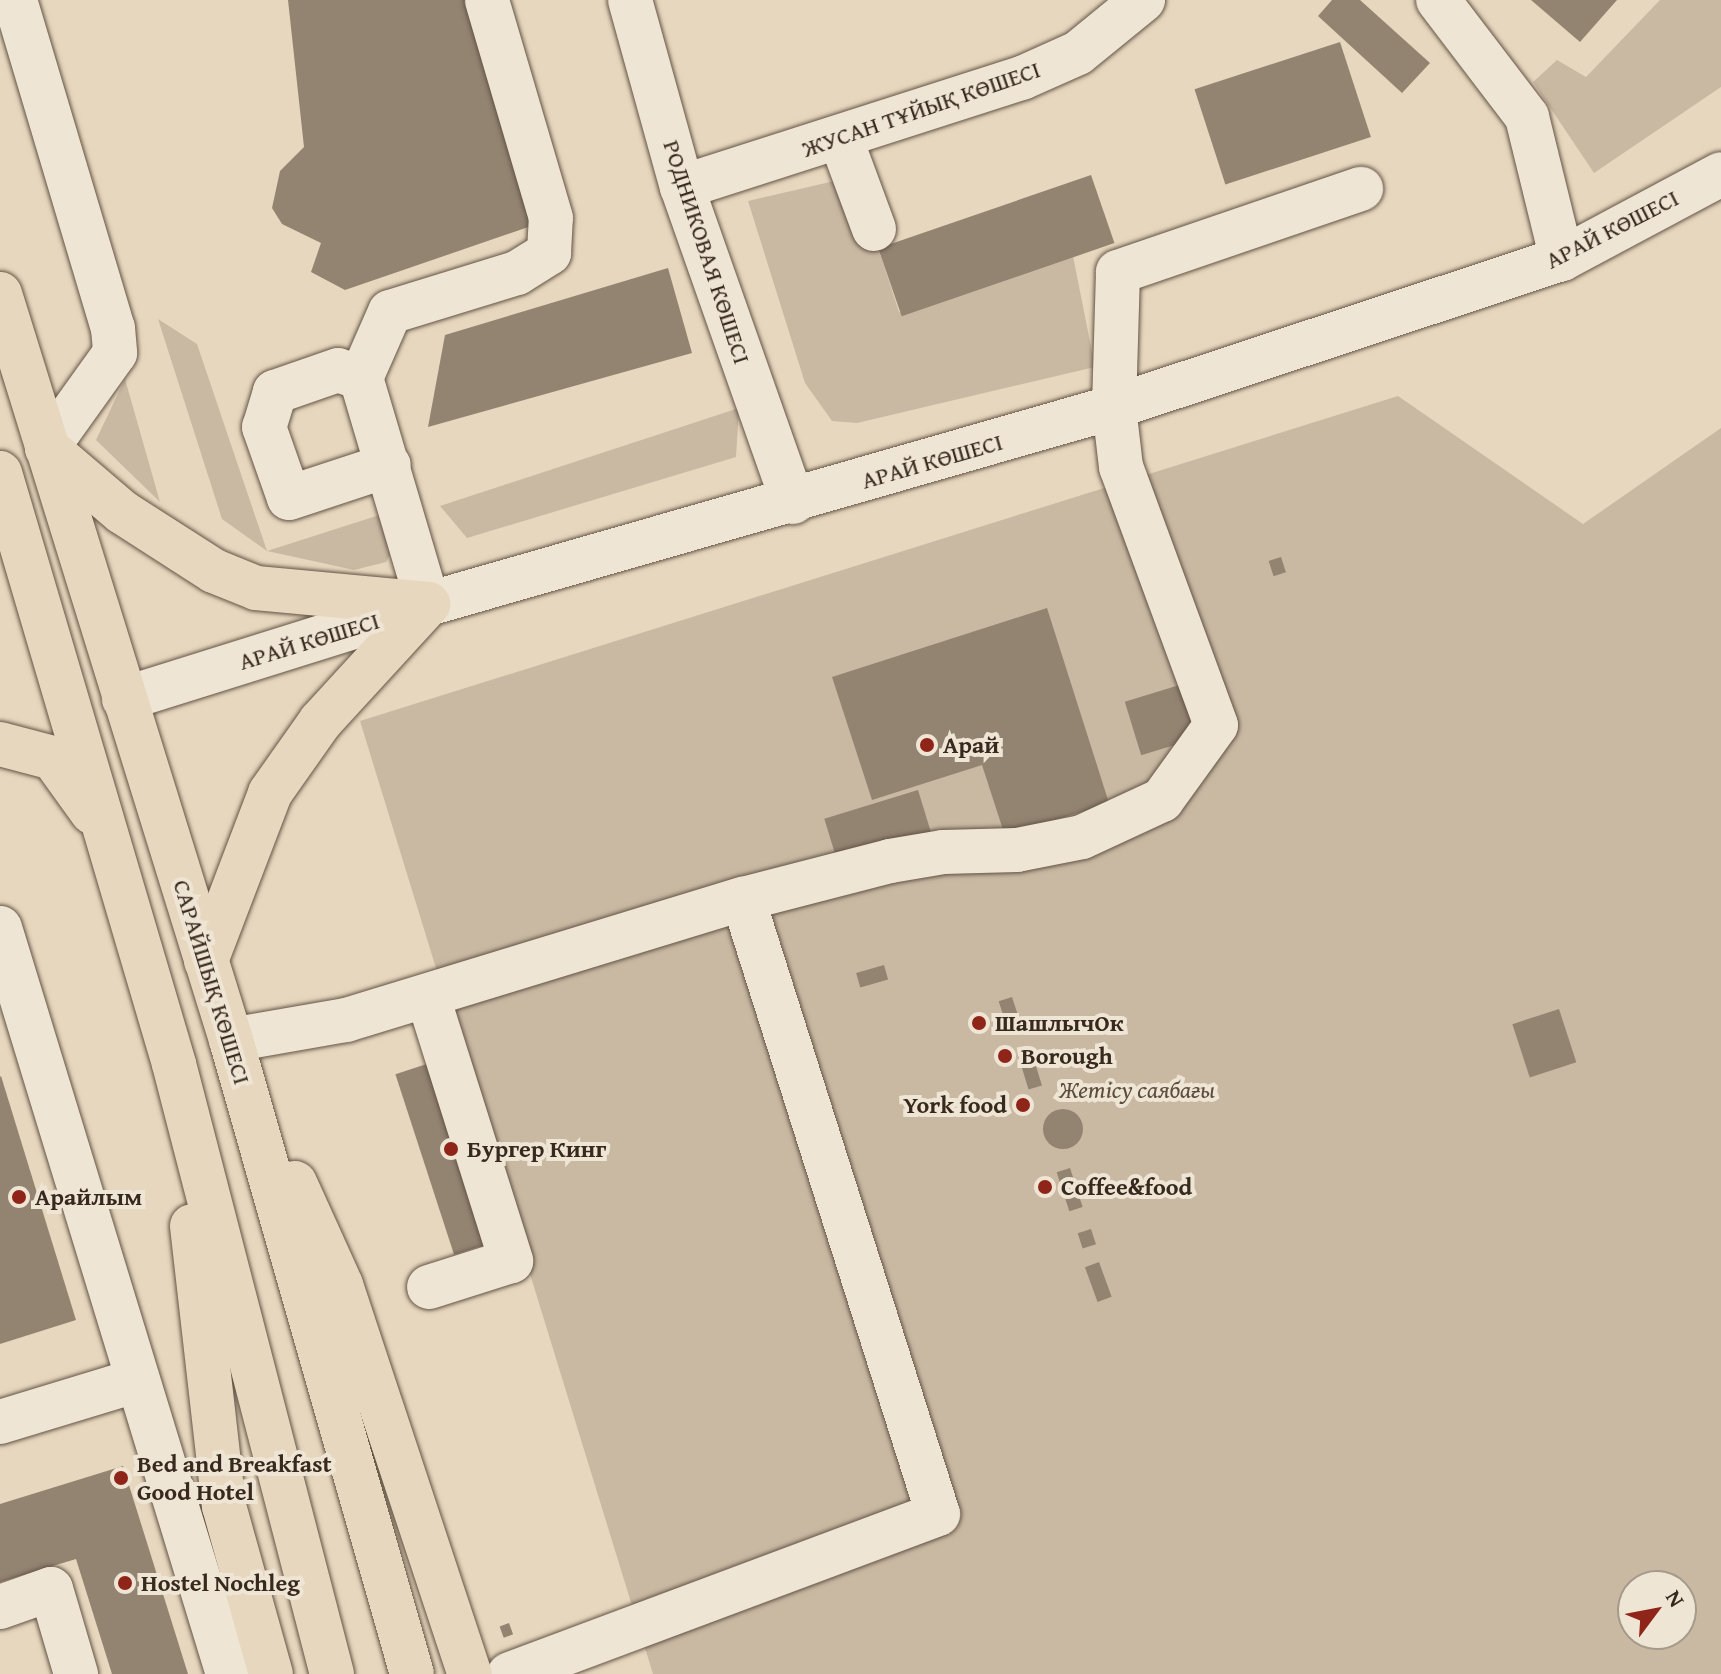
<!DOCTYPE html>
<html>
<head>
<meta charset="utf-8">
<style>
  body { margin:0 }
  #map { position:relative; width:1721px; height:1674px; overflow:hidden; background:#e7d7be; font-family:"Gentium Book Plus",serif }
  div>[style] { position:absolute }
  .green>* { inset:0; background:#c9b9a3 }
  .building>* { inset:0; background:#938371; transform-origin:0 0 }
  .round { border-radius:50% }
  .roads { filter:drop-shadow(0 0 2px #635445) drop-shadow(0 0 2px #635445) }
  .minor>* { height:44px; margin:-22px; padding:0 22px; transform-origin:22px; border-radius:22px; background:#efe5d5 }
  .major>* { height:44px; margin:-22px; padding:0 22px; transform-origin:22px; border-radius:22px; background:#e7d7be }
  .dots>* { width:22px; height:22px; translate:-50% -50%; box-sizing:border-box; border:4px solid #efe5d5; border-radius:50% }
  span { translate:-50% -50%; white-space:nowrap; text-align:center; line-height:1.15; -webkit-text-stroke:8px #efe5d5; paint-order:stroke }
  .street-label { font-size:24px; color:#37291d }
  .poi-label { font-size:24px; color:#37291d; font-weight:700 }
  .left { translate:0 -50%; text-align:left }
  .right { translate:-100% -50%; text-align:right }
  .park-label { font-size:24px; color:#5c4d3e; font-style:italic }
  .north { position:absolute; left:1617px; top:1570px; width:80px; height:80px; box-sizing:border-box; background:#efe5d5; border:2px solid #a59a8b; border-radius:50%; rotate:58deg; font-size:22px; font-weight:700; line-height:32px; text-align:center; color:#37291d }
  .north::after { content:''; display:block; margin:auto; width:28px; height:36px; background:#8f2418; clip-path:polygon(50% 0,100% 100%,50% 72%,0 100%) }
</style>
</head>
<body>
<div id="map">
  <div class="green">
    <div style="clip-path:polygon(1660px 0,1721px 0,1721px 87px,1594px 173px,1533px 82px,1557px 60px,1586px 77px)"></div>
    <div style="clip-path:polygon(843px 179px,877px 244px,899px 312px,1073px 256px,1095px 367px,857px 423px,832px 421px,805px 383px,748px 201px)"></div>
    <div style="clip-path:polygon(158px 319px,197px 344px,267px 551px,395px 510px,395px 545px,386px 562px,354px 570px,267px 551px,222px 519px)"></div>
    <div style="clip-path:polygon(125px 379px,160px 502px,96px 440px)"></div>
    <div style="clip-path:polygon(evenodd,1398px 396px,1583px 524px,1721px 428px,1721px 1674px,653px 1674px,360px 721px,1398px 396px,1633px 1586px,1681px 1586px,1681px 1634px,1633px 1634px,1633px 1586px)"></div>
    <div style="clip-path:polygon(739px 408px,736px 457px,467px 538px,440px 506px)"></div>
  </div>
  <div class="building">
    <div style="clip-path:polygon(288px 0,479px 0,543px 222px,345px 290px,311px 272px,321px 243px,282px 224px,272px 208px,280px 171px,304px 147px)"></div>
    <div style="clip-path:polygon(1332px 0,1360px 0,1430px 63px,1402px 93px,1318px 16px)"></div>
    <div style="clip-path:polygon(1531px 0,1617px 0,1580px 42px)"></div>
    <div style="left:1340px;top:42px;width:100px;height:153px;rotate:72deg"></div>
    <div style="left:1091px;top:175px;width:72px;height:225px;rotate:71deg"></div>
    <div style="clip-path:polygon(668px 268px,692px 353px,428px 427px,445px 335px)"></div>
    <div style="left:1281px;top:557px;width:16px;height:13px;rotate:72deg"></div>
    <div style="clip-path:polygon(1047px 608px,1109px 803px,1005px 836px,982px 765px,872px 800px,832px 677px)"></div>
    <div style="left:1186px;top:683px;width:56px;height:64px;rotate:73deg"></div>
    <div style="left:918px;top:790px;width:44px;height:98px;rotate:73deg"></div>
    <div style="left:884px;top:965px;width:15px;height:29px;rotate:74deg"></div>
    <div style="left:1012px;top:997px;width:35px;height:14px;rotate:72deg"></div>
    <div style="left:1559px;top:1009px;width:56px;height:49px;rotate:72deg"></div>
    <div style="left:1032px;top:1053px;width:34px;height:14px;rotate:73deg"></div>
    <div style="left:442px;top:1059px;width:190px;height:49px;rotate:72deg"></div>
    <div style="clip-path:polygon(1px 1076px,76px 1320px,0 1344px,0 1077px)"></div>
    <div class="round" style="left:1043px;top:1109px;width:40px;height:40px"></div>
    <div style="left:1070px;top:1168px;width:41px;height:14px;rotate:72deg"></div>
    <div style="left:1091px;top:1229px;width:16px;height:14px;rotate:72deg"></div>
    <div style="left:1099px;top:1262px;width:37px;height:15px;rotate:70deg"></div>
    <div style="clip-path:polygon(123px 1466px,188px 1674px,112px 1674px,76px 1559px,0 1582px,0 1504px)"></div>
    <div style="left:509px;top:1623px;width:12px;height:10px;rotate:70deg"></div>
  </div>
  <div class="roads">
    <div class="minor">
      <div style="left:15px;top:0;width:342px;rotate:73.4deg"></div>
      <div style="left:113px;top:328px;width:25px;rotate:85deg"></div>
      <div style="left:115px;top:353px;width:117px;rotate:125.6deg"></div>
      <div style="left:630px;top:0;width:194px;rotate:74.5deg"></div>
      <div style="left:682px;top:187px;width:334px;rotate:70.6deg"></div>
      <div style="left:1438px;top:0;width:147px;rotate:52.7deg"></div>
      <div style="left:1527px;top:117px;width:146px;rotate:76.2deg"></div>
      <div style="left:840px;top:137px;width:98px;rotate:69.7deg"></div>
      <div style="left:682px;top:187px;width:357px;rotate:-17.8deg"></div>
      <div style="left:1022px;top:78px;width:61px;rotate:-24.1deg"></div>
      <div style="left:1078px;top:53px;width:84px;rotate:-39.2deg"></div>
      <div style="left:361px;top:378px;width:24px;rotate:-161deg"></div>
      <div style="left:338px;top:370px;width:67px;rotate:160.8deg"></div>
      <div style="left:275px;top:392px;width:37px;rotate:107deg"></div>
      <div style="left:264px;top:427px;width:75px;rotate:70.6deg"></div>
      <div style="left:289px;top:498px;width:105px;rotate:-18.3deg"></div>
      <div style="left:428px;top:604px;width:236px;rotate:-106.5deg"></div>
      <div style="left:361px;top:378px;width:72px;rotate:-66.3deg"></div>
      <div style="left:390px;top:312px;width:133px;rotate:-17.1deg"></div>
      <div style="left:517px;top:273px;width:38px;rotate:-32deg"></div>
      <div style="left:549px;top:253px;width:35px;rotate:-87deg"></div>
      <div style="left:551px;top:218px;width:227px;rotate:-106.4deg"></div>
      <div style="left:124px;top:699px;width:318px;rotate:-17.4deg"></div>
      <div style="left:428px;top:604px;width:714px;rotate:-16.02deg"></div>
      <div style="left:1114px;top:407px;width:472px;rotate:-18.3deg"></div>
      <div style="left:1562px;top:259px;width:180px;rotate:-28.1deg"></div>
      <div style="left:743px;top:899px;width:152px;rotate:-14.5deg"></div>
      <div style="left:890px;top:861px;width:54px;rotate:-9.6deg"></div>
      <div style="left:943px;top:852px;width:74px;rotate:-1.5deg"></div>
      <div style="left:1017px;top:850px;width:66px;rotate:-11.3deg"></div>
      <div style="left:1082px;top:837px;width:88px;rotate:-24.8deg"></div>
      <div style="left:1162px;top:800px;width:92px;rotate:-54.2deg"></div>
      <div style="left:1216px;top:725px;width:275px;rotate:-110.2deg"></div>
      <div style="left:1121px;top:467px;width:60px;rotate:-96.7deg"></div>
      <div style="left:1114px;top:407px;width:135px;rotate:-88.3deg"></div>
      <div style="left:1118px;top:272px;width:257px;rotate:-18.9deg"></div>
      <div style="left:0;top:928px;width:780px;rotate:73.01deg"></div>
      <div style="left:428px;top:997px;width:277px;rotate:72.5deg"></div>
      <div style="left:511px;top:1261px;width:86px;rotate:162.4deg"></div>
      <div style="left:231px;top:1040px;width:117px;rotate:-9.9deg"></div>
      <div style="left:346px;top:1020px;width:415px;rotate:-17deg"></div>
      <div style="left:743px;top:899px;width:645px;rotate:72.41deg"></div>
      <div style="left:938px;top:1514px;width:458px;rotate:159.5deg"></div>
      <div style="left:0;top:1422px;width:144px;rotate:-16.9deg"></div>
      <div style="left:0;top:1607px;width:54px;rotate:-19.4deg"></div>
      <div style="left:51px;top:1589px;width:89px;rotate:73.6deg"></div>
    </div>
    <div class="major">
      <div style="left:0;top:294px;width:781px;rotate:72.79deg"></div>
      <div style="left:231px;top:1040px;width:659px;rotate:74.07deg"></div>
      <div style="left:47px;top:448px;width:99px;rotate:40.5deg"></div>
      <div style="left:122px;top:512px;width:109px;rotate:32.7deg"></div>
      <div style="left:214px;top:571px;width:45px;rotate:22deg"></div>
      <div style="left:256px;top:588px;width:173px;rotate:5.3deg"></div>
      <div style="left:0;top:473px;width:616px;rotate:73.59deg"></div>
      <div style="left:174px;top:1064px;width:630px;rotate:75.48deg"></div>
      <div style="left:0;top:744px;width:55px;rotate:14.8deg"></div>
      <div style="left:53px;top:758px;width:67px;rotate:54.2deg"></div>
      <div style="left:206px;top:961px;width:180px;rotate:-69.1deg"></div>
      <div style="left:270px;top:793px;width:87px;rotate:-54.8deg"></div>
      <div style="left:320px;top:722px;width:160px;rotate:-47.5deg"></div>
      <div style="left:295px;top:1183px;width:112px;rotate:65.7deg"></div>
      <div style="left:341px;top:1285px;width:410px;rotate:71.7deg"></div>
      <div style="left:192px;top:1226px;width:282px;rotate:83.5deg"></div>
      <div style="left:224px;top:1506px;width:174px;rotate:74.4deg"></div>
    </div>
  </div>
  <div class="dots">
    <div style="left:927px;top:745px;background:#8f2418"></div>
    <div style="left:979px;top:1023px;background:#8f2418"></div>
    <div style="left:1005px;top:1056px;background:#8f2418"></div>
    <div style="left:1023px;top:1105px;background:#8f2418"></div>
    <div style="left:451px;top:1149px;background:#8f2418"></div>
    <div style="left:1045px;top:1187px;background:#8f2418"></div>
    <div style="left:19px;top:1197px;background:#8f2418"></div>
    <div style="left:121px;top:1478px;background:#8f2418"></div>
    <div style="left:125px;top:1583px;background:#8f2418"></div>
  </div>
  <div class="street-label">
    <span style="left:921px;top:109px;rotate:-19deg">ЖУСАН ТҰЙЫҚ КӨШЕСІ</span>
    <span style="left:1612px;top:229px;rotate:-27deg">АРАЙ КӨШЕСІ</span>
    <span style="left:707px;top:252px;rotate:72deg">РОДНИКОВАЯ КӨШЕСІ</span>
    <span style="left:932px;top:461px;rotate:-16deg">АРАЙ КӨШЕСІ</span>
    <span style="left:309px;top:641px;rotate:-17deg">АРАЙ КӨШЕСІ</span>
    <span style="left:212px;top:982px;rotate:73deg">САРАЙШЫҚ КӨШЕСІ</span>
  </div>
  <div class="poi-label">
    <span class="left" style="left:943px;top:745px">Арай</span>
    <span class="left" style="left:995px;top:1023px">ШашлычОк</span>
    <span class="left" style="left:1021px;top:1056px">Borough</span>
    <span class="right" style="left:1007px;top:1105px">York food</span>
    <span class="left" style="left:467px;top:1149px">Бургер Кинг</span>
    <span class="left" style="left:1061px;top:1187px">Coffee&amp;food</span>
    <span class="left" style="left:35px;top:1197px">Арайлым</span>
    <span class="left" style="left:137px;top:1478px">Bed and Breakfast<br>Good Hotel</span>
    <span class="left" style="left:141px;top:1583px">Hostel Nochleg</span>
  </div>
  <div class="park-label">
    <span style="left:1137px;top:1090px">Жетісу саябағы</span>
  </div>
  <div class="north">N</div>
</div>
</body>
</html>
